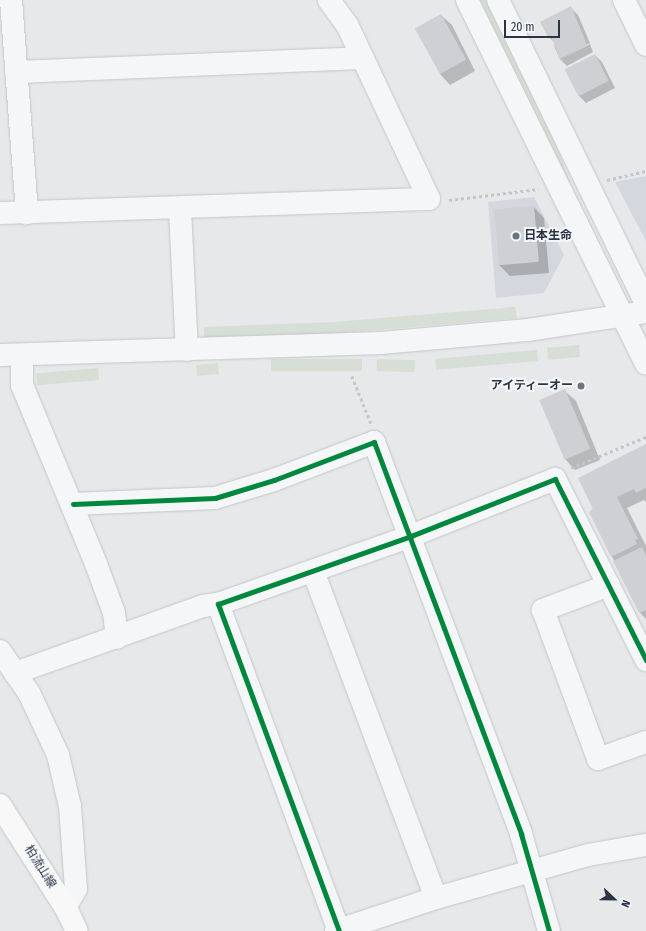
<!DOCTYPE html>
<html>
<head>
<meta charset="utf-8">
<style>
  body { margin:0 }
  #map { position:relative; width:646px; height:931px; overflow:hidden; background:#e6e8ea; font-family:"Fira Sans Condensed","Noto Sans JP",sans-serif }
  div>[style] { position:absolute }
  .built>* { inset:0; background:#d4d7dd }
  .green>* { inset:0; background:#d6ded6; transform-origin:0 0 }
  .shadow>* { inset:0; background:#0003 }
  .building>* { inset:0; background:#ced0d3; transform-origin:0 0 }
  .path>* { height:2.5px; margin-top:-1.25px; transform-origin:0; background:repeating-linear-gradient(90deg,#c5c6ca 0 3px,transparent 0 6px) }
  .roads { filter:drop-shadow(0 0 1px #c4c6c8) drop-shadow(0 0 1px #c4c6c8) }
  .minor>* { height:22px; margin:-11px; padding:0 11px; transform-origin:11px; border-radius:11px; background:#f5f6f7 }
  .major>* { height:22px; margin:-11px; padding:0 11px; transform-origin:11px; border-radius:11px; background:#f8f8f8 }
  .cycleway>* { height:5px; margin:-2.5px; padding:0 2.5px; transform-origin:2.5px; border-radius:2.5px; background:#00873e }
  .dots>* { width:11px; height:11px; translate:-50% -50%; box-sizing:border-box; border:2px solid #f4f6f9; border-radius:50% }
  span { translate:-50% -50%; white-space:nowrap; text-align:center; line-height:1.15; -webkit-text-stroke:4px #f4f6f9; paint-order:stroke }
  .poi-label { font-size:12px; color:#2b3445; font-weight:700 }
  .left { translate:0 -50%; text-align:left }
  .right { translate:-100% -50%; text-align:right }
  .street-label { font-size:12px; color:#2b3445 }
  .north { position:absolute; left:594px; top:879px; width:40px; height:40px; -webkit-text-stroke:3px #f4f6f9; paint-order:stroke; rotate:112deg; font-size:11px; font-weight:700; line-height:16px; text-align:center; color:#2b3445 }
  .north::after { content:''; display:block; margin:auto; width:14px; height:18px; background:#2b3445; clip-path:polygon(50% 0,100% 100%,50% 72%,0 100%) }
  .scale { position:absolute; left:504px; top:20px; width:56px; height:18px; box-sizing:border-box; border:2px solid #2b3445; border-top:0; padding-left:5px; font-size:12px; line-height:14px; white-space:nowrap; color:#2b3445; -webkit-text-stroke:3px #f4f6f9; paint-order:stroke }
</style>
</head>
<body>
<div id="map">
  <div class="built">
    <div style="clip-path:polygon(646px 176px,646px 241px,615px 182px)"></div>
    <div style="clip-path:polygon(534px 197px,564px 255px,544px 293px,496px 298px,488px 202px)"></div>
  </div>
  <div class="green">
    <div style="clip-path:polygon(475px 0,487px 0,554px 139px,577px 201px)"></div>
    <div style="clip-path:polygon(515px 307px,517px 318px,331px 334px,204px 338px,204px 327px,333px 322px)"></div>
    <div style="left:579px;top:345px;width:12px;height:32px;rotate:85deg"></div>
    <div style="left:537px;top:350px;width:11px;height:102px;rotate:85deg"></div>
    <div style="left:362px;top:359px;width:12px;height:91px;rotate:90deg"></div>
    <div style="left:377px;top:359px;width:38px;height:12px;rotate:2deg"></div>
    <div style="left:218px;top:363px;width:11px;height:22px;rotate:85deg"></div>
    <div style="left:98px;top:368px;width:12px;height:62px;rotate:85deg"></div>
  </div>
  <div class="shadow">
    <div style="clip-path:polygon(571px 8px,578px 15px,590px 43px,561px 59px,590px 44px,593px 52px,567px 66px,560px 59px,554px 46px,556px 44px,548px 36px)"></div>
    <div style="clip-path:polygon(441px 15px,452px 25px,475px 71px,450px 85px,440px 74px)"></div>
    <div style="clip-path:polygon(595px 55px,602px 62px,615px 88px,586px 103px,579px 96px,566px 69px)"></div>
    <div style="clip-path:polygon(534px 207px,544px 218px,549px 273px,510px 276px,499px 265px)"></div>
    <div style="clip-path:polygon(565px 391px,576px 401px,600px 460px,575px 470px,565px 459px)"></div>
    <div style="clip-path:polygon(646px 445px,646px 502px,644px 500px,627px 508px,646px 546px,646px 619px,640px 613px,590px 512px)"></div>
  </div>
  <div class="building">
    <div style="clip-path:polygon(571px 6px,587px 45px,559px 59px,551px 35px,548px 37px,540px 22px)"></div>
    <div style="left:441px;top:14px;width:52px;height:30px;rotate:61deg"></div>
    <div style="left:595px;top:54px;width:30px;height:34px;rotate:63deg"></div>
    <div style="left:534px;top:206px;width:56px;height:40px;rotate:85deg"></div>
    <div style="left:565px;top:389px;width:65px;height:28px;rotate:67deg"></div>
    <div style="clip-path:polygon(646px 444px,646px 488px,636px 493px,634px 489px,617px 497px,638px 539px,635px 540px,637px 544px,611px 557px,589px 512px,593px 509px,578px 478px)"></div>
    <div style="clip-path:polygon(642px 547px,646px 555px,646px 610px,639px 613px,613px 561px)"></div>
  </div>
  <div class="path">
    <div style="left:607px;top:180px;width:40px;rotate:-13deg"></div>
    <div style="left:449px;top:200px;width:90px;rotate:-7deg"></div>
    <div style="left:352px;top:376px;width:51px;rotate:68deg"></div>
    <div style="left:571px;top:468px;width:81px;rotate:-22.5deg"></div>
  </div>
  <div class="roads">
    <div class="minor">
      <div style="left:11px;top:0;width:214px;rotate:85.7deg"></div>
      <div style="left:467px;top:0;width:405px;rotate:63.8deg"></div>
      <div style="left:498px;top:0;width:337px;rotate:64deg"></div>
      <div style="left:624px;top:0;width:50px;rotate:63.9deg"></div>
      <div style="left:16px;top:72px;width:347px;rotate:-2.3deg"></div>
      <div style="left:180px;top:209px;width:141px;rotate:87.2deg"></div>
      <div style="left:0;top:213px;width:429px;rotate:-1.9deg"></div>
      <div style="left:429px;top:199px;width:192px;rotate:-115.2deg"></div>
      <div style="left:347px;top:25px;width:31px;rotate:-126deg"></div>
      <div style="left:0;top:355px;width:381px;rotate:-1.8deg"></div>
      <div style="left:381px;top:343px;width:148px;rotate:-5.1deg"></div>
      <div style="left:528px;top:330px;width:119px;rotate:-8.7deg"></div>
      <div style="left:22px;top:355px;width:30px;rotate:90deg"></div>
      <div style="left:22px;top:385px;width:194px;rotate:67.5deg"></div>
      <div style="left:96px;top:564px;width:52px;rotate:69.8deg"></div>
      <div style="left:114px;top:613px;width:25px;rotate:83deg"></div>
      <div style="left:73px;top:504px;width:142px;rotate:-2.4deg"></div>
      <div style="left:215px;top:498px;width:62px;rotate:-17deg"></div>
      <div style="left:274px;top:480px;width:107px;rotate:-20.8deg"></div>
      <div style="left:374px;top:442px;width:419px;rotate:69.4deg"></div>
      <div style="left:521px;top:834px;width:101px;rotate:73.9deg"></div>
      <div style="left:313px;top:571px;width:349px;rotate:69.4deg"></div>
      <div style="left:609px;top:585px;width:71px;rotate:159.3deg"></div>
      <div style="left:543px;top:610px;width:159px;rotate:69.7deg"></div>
      <div style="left:598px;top:759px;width:51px;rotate:-19.5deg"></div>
      <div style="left:0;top:651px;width:51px;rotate:55.4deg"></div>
      <div style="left:29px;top:693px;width:68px;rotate:64.9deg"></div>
      <div style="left:58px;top:755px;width:52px;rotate:76.8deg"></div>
      <div style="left:70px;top:806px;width:83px;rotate:85.9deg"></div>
      <div style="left:76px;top:889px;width:21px;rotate:121deg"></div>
      <div style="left:15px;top:673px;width:200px;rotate:-19.6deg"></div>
      <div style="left:203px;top:606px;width:15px;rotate:-8deg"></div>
      <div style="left:336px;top:931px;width:105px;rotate:-18.3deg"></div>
      <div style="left:436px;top:898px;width:158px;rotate:-15.8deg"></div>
      <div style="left:588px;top:855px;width:59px;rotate:-9.8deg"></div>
      <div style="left:339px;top:931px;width:349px;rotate:-110.3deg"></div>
      <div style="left:218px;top:604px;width:205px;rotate:-19.4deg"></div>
      <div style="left:411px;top:536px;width:155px;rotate:-21.6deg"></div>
      <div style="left:555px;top:479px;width:203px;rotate:63.3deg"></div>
    </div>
    <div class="major">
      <div style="left:0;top:805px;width:125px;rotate:57.5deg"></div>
      <div style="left:67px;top:910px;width:23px;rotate:65deg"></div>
    </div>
  </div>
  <div class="cycleway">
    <div style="left:73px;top:504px;width:142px;rotate:-2.4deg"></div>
    <div style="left:215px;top:498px;width:62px;rotate:-17deg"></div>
    <div style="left:274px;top:480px;width:107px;rotate:-20.8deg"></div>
    <div style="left:374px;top:442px;width:419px;rotate:69.4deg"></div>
    <div style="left:521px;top:834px;width:101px;rotate:73.9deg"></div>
    <div style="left:339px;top:931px;width:349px;rotate:-110.3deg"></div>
    <div style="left:218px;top:604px;width:205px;rotate:-19.4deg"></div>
    <div style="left:411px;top:536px;width:155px;rotate:-21.6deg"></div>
    <div style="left:555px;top:479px;width:203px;rotate:63.3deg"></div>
  </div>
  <div class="dots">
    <div style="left:516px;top:236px;background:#6c737f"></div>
    <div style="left:581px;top:386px;background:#6c737f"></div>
  </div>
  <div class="poi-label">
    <span class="left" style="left:524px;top:236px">日本生命</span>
    <span class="right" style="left:573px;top:386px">アイティーオー</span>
  </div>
  <div class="street-label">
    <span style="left:40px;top:867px;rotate:58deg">柏流山線</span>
  </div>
  <div class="north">N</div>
  <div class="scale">20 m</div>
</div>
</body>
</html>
